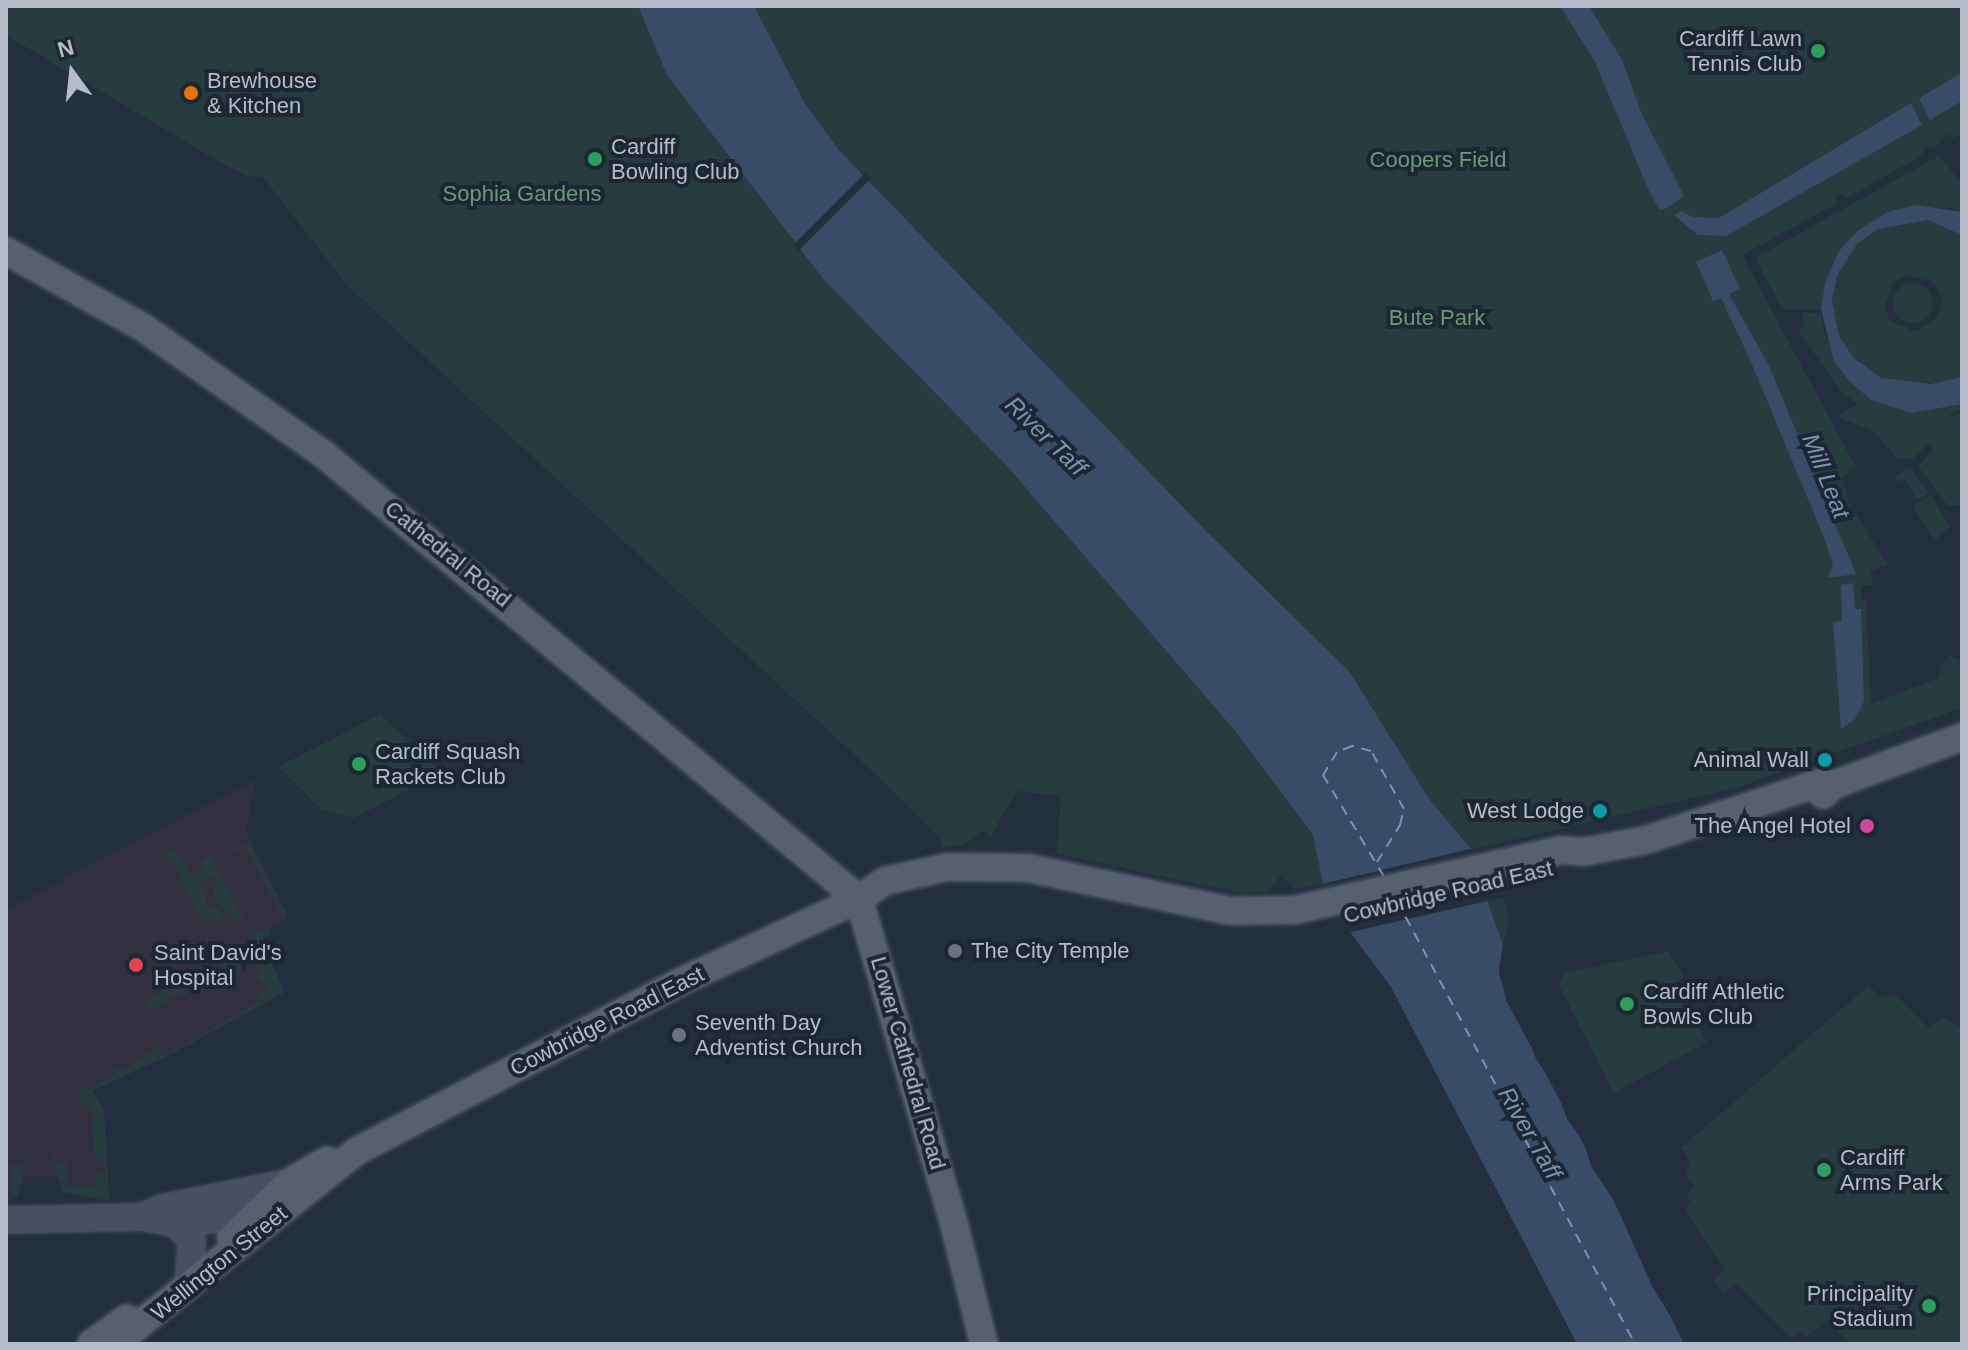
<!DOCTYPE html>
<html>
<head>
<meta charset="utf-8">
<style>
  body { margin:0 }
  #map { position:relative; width:1968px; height:1350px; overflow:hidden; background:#242f3e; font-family:Helvetica,sans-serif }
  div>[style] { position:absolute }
  .medical>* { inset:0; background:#32303f }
  .green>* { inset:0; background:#263c3f }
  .round { border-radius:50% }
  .water>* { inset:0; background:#394c67 }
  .pier>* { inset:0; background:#242f3e; transform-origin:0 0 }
  .ferry>* { height:2px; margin-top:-1px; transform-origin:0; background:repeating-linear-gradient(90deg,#7c92b1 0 10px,transparent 0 18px) }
  .roads { filter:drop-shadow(0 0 2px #565f6c) drop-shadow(0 0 2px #565f6c) }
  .secondary>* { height:24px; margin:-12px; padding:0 12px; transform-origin:12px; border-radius:12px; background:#465061 }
  .primary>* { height:26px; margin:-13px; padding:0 13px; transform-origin:13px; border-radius:13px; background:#56606e }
  .dots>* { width:22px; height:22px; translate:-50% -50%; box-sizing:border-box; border:4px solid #1d2633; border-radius:50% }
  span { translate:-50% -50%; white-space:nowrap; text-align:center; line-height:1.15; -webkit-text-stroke:8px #1d2633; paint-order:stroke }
  .poi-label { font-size:22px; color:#b4bcc9 }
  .right { translate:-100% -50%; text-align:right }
  .left { translate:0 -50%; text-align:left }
  .park-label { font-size:22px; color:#6b9a76 }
  .street-label { font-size:22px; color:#b4bcc9 }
  .water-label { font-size:24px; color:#7c92b1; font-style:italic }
  .frame { position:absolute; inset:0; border:8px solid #b4bcc9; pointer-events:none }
  .north { position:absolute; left:32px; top:32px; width:80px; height:80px; -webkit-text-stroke:6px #1d2633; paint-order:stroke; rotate:345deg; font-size:22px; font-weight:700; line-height:32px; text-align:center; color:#b4bcc9 }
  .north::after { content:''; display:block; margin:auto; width:28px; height:36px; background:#b4bcc9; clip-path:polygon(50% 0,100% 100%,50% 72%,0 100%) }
</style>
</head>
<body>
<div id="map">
  <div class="medical">
    <div style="clip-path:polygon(255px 780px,246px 831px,288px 917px,253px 935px,279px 996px,92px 1091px,104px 1109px,109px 1201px,63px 1192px,56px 1175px,24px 1177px,17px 1196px,6px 1202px,6px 909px)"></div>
  </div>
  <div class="green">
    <div style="clip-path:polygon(6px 6px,638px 6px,667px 75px,824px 280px,1007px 466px,1236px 732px,1313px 835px,1323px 884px,1296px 889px,1281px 875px,1269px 891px,1241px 893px,1057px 854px,1061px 796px,1017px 791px,990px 837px,984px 830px,963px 845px,943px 848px,939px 837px,873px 772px,347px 285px,263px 177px,247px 176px,220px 162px,6px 35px)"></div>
    <div style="clip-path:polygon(753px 6px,1961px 6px,1962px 133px,1953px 138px,1946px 134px,1935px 148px,1924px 146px,1923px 155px,1848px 197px,1837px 193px,1836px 204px,1742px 255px,1856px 467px,1842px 478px,1850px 505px,1888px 565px,1871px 571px,1872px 585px,1861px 586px,1861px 599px,1866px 600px,1871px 704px,1939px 678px,1940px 666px,1951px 656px,1961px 661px,1962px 708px,1739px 787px,1471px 850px,1430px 800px,1349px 671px,1206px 531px,838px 149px,802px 104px)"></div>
    <div style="clip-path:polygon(1939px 156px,1962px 183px,1962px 212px,1946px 207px,1857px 231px,1839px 251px,1825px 283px,1821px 309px,1789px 310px,1781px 306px,1755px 258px)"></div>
    <div style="clip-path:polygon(evenodd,1928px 220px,1962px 235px,1962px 377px,1956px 382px,1902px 385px,1881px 378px,1853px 357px,1839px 336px,1832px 300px,1837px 276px,1856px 245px,1878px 229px,1928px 220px,1908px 275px,1934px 282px,1943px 300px,1937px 318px,1916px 332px,1890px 321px,1884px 306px,1894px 281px,1908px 275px)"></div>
    <div class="round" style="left:1893px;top:283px;width:40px;height:40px"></div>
    <div style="clip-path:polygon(1803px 313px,1821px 313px,1824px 334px,1912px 413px,1962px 404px,1962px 409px,1950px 414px,1953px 422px,1952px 416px,1962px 412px,1962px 505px,1948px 506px,1918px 466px,1934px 449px,1928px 443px,1914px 459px,1897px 459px,1875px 432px,1836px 416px,1858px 404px,1842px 393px,1798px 330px,1804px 326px)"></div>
    <div style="clip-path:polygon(1910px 467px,1929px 493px,1918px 500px,1904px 479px,1898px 483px,1894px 477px)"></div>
    <div style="clip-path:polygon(1931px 495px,1950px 527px,1935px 541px,1913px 506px)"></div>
    <div style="clip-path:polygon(380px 714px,442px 773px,353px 818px,321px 809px,278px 767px)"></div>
    <div style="clip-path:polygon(233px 842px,236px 848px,249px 842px,286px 913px,282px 915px,250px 855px,240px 859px,249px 852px,246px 846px,234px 852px)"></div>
    <div style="clip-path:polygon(172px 850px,192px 875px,205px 869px,201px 861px,210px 856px,238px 911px,245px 911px,238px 922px,213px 899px,216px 878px,206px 877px,200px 882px,207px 896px,205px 905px,219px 910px,223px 918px,201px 921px,176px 866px,172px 867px,164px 853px)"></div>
    <div style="clip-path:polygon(1504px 898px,1509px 920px,1503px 944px,1487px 901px)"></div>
    <div style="clip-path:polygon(268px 927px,272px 934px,261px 939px,285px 992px,166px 1057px,92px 1091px,104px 1109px,109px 1201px,63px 1192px,55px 1168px,52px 1113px,57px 1164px,68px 1163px,66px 1187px,96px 1185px,95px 1174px,105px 1173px,104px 1159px,82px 1158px,94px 1156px,92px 1105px,81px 1105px,79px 1087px,87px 1090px,114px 1075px,111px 1070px,126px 1069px,157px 1046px,163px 1056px,252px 1006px,268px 985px,257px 980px,260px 963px,252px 935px)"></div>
    <div style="clip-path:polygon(235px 945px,241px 970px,236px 980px,230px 985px,234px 979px,217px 952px)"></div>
    <div style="clip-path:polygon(1669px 951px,1684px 978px,1675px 983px,1707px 1042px,1614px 1093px,1559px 986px,1564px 973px)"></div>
    <div style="clip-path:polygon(183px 979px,188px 990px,150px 1010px,146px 1001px)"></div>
    <div style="clip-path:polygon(1869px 985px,1879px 997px,1896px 995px,1929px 1028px,1942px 1018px,1962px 1027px,1962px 1344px,1848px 1344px,1828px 1319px,1806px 1338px,1800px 1331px,1792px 1339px,1737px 1284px,1724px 1293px,1714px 1281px,1725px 1269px,1685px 1211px,1690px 1200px,1686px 1195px,1695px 1187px,1686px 1176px,1690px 1160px,1681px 1148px)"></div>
    <div style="clip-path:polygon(22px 1125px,23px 1176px,17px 1196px,6px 1202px,11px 1194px,11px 1165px,22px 1164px)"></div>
  </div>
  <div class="water">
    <div style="clip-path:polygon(638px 6px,754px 6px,805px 104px,838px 149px,1206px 531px,1349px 671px,1430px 800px,1471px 849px,1323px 884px,1313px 835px,1236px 732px,1007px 466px,824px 280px,667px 75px)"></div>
    <div style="clip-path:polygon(1560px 6px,1589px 6px,1622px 60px,1641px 112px,1684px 196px,1667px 208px,1660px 210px,1649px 191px,1595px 62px)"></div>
    <div style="clip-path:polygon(1962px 73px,1962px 101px,1930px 120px,1919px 98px)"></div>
    <div style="clip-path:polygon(1911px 103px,1922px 125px,1726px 236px,1698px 235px,1674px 215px,1682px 211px,1692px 217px,1719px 218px)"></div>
    <div style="clip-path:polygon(1915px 205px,1962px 212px,1962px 235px,1928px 220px,1878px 229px,1856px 245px,1837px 276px,1832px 300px,1839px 336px,1853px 357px,1881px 378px,1931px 384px,1962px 377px,1962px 404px,1912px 413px,1871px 400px,1850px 382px,1834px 361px,1821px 309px,1825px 283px,1839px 251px,1857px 231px,1888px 212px)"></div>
    <div style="clip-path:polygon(1722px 250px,1740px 289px,1729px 294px,1769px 366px,1856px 574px,1827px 578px,1833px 566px,1825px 540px,1751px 362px,1721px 298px,1713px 301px,1696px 262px)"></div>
    <div style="clip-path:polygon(1853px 583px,1855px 609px,1861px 609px,1864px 701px,1855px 719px,1841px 729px,1833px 622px,1842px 621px,1841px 585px)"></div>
    <div style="clip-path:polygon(1487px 901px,1503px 944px,1499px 973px,1507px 1002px,1524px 1025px,1536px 1059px,1554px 1084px,1567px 1119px,1584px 1142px,1591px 1166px,1613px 1199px,1684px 1344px,1577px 1344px,1391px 987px,1350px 932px)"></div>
  </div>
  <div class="pier">
    <div style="left:866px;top:172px;width:8px;height:103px;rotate:45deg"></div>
    <div style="clip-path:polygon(1471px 849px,1475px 850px,1457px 858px,1324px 888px,1319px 885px)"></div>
    <div style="clip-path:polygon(1486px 897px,1491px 900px,1346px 933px,1349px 929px)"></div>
    <div style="clip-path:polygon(1505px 937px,1503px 973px,1511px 1000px,1528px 1024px,1540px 1057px,1557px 1082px,1570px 1117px,1587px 1140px,1595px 1164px,1616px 1197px,1688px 1344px,1653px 1288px,1613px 1199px,1507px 1002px,1499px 967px)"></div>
  </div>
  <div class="ferry">
    <div style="left:1377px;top:862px;width:44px;rotate:-58.1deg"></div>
    <div style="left:1400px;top:825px;width:16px;rotate:-76deg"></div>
    <div style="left:1404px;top:809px;width:67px;rotate:-119.6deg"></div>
    <div style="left:1371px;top:751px;width:20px;rotate:-165deg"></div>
    <div style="left:1352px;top:746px;width:16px;rotate:158deg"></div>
    <div style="left:1337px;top:752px;width:27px;rotate:121deg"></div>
    <div style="left:1323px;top:775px;width:120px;rotate:59deg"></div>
    <div style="left:1397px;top:901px;width:503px;rotate:61.75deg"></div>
  </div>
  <div class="roads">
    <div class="secondary">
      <div style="left:145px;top:1218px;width:30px;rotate:9deg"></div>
      <div style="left:175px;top:1223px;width:91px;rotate:-5.6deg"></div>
      <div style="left:6px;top:1220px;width:136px;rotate:-1.3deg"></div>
      <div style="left:142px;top:1217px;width:22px;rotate:-24deg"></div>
      <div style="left:162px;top:1208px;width:132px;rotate:-11.4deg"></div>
      <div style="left:175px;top:1223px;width:25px;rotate:47deg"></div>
      <div style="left:192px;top:1241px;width:31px;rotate:96deg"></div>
    </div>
    <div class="primary">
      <div style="left:6px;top:251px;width:158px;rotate:29.2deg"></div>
      <div style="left:144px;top:328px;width:218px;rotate:35.1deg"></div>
      <div style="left:322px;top:453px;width:698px;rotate:39.71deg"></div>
      <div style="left:1823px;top:795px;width:14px;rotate:-45deg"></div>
      <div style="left:1833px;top:785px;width:138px;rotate:-20.4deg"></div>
      <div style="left:859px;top:899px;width:343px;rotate:73.7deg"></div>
      <div style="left:955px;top:1228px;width:120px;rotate:76deg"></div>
      <div style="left:231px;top:1238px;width:79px;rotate:-44deg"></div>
      <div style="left:288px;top:1183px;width:45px;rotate:-30.5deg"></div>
      <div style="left:91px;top:1344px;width:44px;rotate:-35.8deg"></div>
      <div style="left:115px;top:1344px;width:310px;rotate:-38.6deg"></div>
      <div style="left:357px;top:1151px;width:365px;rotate:-27.6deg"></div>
      <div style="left:680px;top:982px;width:197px;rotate:-24.9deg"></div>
      <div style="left:859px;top:899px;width:32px;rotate:-35deg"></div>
      <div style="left:885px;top:881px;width:65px;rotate:-12.5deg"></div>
      <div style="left:948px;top:867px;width:80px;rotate:0.7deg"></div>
      <div style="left:1028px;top:868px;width:207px;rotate:12deg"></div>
      <div style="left:1230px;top:911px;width:65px;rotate:-0.9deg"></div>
      <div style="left:1295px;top:910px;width:273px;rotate:-12.7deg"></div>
      <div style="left:1561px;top:850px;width:22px;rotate:5deg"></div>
      <div style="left:1583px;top:852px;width:64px;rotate:-10.8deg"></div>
      <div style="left:1646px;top:840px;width:185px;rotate:-18.2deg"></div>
      <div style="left:1822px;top:782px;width:11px;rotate:15deg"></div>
    </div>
  </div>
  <div class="dots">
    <div style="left:1818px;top:51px;background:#2e9e5b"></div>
    <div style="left:191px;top:93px;background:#e8710a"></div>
    <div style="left:595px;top:159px;background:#2e9e5b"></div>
    <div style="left:1825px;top:760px;background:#0f9aa8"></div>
    <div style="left:359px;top:764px;background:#2e9e5b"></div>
    <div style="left:1600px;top:811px;background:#0f9aa8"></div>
    <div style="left:1867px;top:826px;background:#d1479c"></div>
    <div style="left:955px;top:951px;background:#6b7280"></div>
    <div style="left:136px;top:965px;background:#e0444e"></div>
    <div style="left:1627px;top:1004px;background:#2e9e5b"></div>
    <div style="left:679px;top:1035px;background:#6b7280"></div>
    <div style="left:1824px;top:1170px;background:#2e9e5b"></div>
    <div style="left:1929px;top:1306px;background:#2e9e5b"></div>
  </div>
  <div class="poi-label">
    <span class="right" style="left:1802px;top:51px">Cardiff Lawn<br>Tennis Club</span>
    <span class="left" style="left:207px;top:93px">Brewhouse<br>&amp; Kitchen</span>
    <span class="left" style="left:611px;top:159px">Cardiff<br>Bowling Club</span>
    <span class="left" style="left:375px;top:764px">Cardiff Squash<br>Rackets Club</span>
    <span class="right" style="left:1809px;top:760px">Animal Wall</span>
    <span class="right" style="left:1584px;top:811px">West Lodge</span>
    <span class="right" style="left:1851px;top:826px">The Angel Hotel</span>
    <span class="left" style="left:971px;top:951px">The City Temple</span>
    <span class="left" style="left:154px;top:965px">Saint David's<br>Hospital</span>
    <span class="left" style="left:1643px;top:1004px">Cardiff Athletic<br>Bowls Club</span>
    <span class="left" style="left:695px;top:1035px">Seventh Day<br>Adventist Church</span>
    <span class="left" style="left:1840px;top:1170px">Cardiff<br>Arms Park</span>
    <span class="right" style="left:1913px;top:1306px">Principality<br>Stadium</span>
  </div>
  <div class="park-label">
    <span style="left:1438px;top:160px">Coopers Field</span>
    <span style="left:522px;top:194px">Sophia Gardens</span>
    <span style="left:1437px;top:318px">Bute Park</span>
  </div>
  <div class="street-label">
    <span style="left:448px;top:554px;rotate:39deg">Cathedral Road</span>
    <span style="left:1448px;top:892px;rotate:-13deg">Cowbridge Road East</span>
    <span style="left:607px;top:1021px;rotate:-27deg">Cowbridge Road East</span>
    <span style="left:908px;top:1063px;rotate:74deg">Lower Cathedral Road</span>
    <span style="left:219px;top:1263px;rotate:-39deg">Wellington Street</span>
  </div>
  <div class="water-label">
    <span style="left:1046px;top:436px;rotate:44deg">River Taff</span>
    <span style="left:1826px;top:476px;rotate:68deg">Mill Leat</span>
    <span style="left:1530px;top:1133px;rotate:60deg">River Taff</span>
  </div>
  <div class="frame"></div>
  <div class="north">N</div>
</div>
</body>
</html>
